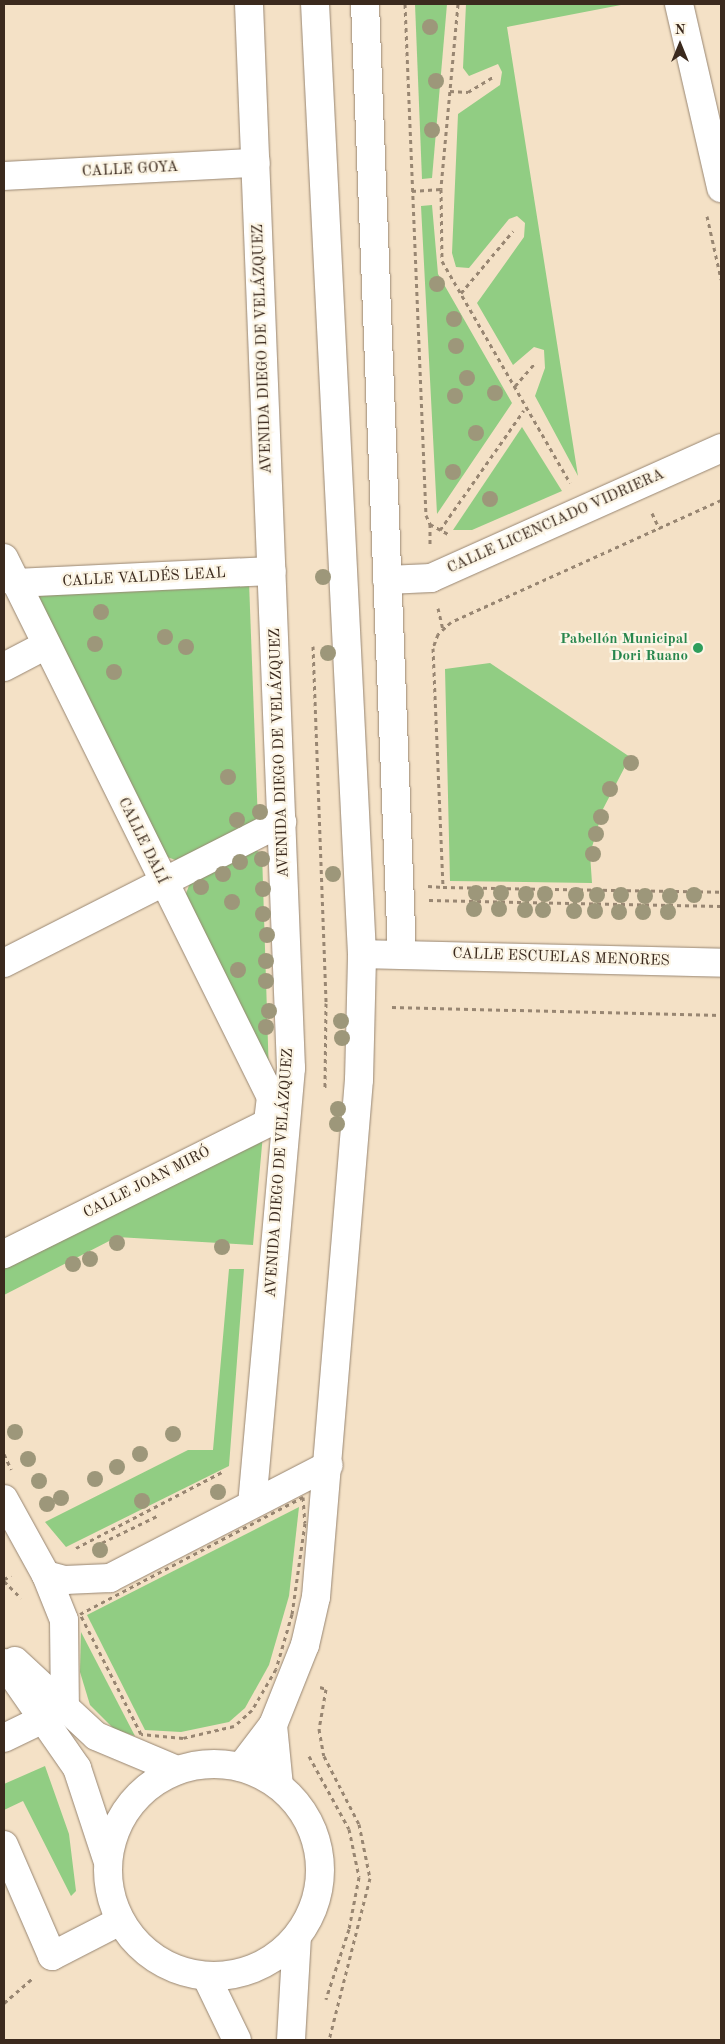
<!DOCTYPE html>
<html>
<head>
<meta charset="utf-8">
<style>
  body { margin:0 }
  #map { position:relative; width:725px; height:2044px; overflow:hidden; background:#f4e1c6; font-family:"Old Standard TT",serif }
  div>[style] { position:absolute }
  .green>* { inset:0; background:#91cd83 }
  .path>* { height:3px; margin-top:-1.5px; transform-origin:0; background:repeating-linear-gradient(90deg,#988672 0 4px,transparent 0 8px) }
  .roads { filter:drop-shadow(0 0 1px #988672) drop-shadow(0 0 1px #988672) }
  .minor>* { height:28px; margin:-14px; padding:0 14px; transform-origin:14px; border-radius:14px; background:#fff }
  .major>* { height:28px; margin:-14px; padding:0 14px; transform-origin:14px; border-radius:14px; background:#fff }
  .major>.ring { margin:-14px; padding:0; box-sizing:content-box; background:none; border:28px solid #fff; border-radius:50% }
  .trees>* { width:16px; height:16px; margin:-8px; border-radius:50%; background:#9d977a }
  .dots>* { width:14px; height:14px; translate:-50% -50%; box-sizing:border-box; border:2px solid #fcf5e5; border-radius:50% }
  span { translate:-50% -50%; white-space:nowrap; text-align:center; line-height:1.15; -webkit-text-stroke:4.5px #fcf5e5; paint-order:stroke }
  .street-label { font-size:15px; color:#3b2a1e }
  .leisure-label { font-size:15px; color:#27864d; font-weight:700 }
  .right { translate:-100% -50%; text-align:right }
  .frame { position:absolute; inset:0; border:5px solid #3b2a1e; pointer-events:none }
  .north { position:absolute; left:655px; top:20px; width:50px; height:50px; -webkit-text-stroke:4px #fcf5e5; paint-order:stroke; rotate:0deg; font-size:14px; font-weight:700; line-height:20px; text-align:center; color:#3b2a1e }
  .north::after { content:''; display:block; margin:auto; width:18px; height:22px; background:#3b2a1e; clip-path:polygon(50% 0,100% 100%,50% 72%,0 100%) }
</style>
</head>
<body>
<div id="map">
  <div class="green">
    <div style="clip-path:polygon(415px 4px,447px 4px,432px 178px,422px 179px)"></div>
    <div style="clip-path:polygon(466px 4px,626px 4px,507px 27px,578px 476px,535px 396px,545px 368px,544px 350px,534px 347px,513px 365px,477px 303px,524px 237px,525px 223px,517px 216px,509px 219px,469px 268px,456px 267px,452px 253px,458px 114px,500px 85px,502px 72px,498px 64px,469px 76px,463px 68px)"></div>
    <div style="clip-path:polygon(432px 205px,438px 274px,512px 403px,437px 514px,421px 206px)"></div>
    <div style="clip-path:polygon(522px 427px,562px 491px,472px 530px,453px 530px)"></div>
    <div style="clip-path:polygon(249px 582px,258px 823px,181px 862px,156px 853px,26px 593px)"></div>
    <div style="clip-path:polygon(490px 663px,630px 757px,603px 809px,590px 854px,592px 883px,450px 881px,445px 669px)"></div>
    <div style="clip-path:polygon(252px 849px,262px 853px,269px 1077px,181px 907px,191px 880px)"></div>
    <div style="clip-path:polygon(263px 1134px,253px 1245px,117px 1237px,4px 1295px,4px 1268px)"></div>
    <div style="clip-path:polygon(229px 1269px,244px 1269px,229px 1466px,66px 1547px,45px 1522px,188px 1450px,213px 1450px)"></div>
    <div style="clip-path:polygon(299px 1507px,289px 1596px,269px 1665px,245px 1708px,229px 1722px,181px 1732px,145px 1730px,87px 1615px)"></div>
    <div style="clip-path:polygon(81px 1632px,135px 1736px,114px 1729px,90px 1705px,80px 1672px)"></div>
    <div style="clip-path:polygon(45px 1766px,69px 1834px,76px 1891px,71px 1896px,23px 1801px,4px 1810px,4px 1784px)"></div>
  </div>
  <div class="path">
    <div style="left:405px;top:4px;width:511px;rotate:87.65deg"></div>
    <div style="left:426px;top:515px;width:10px;rotate:66deg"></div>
    <div style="left:430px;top:524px;width:23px;rotate:29deg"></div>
    <div style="left:458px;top:4px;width:186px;rotate:95.3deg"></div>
    <div style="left:441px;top:189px;width:72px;rotate:89.2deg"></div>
    <div style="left:442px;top:261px;width:256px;rotate:60deg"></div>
    <div style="left:450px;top:91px;width:18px;rotate:3deg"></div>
    <div style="left:468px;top:92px;width:29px;rotate:-31deg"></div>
    <div style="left:412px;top:191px;width:29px;rotate:-4deg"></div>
    <div style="left:707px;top:216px;width:65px;rotate:77.5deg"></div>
    <div style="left:461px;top:293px;width:81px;rotate:-50deg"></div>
    <div style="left:515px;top:386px;width:29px;rotate:-49deg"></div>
    <div style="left:721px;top:500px;width:296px;rotate:155.7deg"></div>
    <div style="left:451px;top:622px;width:18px;rotate:137deg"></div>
    <div style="left:438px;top:634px;width:15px;rotate:110deg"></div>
    <div style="left:433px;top:648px;width:239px;rotate:87.6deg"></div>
    <div style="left:443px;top:887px;width:278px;rotate:1deg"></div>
    <div style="left:652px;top:513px;width:17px;rotate:65deg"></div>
    <div style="left:430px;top:524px;width:21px;rotate:90deg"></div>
    <div style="left:440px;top:530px;width:146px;rotate:-55deg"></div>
    <div style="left:438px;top:608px;width:22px;rotate:77deg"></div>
    <div style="left:313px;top:646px;width:357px;rotate:87.9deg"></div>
    <div style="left:326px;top:1003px;width:87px;rotate:90.7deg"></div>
    <div style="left:428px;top:886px;width:15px;rotate:4deg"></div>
    <div style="left:429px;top:900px;width:292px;rotate:1.2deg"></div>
    <div style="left:392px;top:1007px;width:329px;rotate:1.4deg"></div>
    <div style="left:4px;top:1454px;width:17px;rotate:65deg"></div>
    <div style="left:303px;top:1497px;width:26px;rotate:86deg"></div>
    <div style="left:305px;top:1523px;width:92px;rotate:98.1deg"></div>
    <div style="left:292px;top:1614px;width:57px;rotate:106.2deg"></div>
    <div style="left:276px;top:1669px;width:48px;rotate:120.3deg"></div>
    <div style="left:252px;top:1710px;width:24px;rotate:138deg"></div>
    <div style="left:234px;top:1726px;width:52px;rotate:166.8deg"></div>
    <div style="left:183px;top:1738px;width:42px;rotate:-174.6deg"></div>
    <div style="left:141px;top:1734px;width:135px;rotate:-116.9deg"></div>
    <div style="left:80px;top:1614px;width:252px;rotate:-27.7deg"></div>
    <div style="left:95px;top:1546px;width:69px;rotate:-25.8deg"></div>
    <div style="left:76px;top:1548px;width:167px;rotate:-27.5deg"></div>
    <div style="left:4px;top:1579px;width:8px;rotate:-23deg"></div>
    <div style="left:4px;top:1581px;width:24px;rotate:45deg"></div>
    <div style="left:320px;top:1687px;width:6px;rotate:18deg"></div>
    <div style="left:326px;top:1689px;width:41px;rotate:99.9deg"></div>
    <div style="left:319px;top:1729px;width:27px;rotate:80deg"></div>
    <div style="left:324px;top:1756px;width:76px;rotate:62.8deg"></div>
    <div style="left:359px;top:1824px;width:55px;rotate:78.5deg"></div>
    <div style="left:370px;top:1878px;width:167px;rotate:104.2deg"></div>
    <div style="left:309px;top:1756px;width:83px;rotate:61.3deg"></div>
    <div style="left:349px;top:1829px;width:49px;rotate:78.2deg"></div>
    <div style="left:359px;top:1877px;width:53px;rotate:100.9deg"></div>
    <div style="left:349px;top:1929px;width:74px;rotate:108.2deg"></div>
    <div style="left:4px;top:2003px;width:38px;rotate:-41deg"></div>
  </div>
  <div class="roads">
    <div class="minor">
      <div style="left:249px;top:4px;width:1065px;rotate:87.74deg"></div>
      <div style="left:291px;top:1068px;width:435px;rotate:95.1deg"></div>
      <div style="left:365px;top:4px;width:950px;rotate:87.77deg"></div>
      <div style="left:679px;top:4px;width:189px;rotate:77.1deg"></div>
      <div style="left:4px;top:176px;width:252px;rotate:-3deg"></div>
      <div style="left:4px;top:558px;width:602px;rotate:63.65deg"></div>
      <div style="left:271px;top:1097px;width:26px;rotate:97deg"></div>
      <div style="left:268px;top:1123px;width:295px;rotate:153.6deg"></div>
      <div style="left:387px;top:580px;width:44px;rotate:-2.6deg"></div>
      <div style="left:431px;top:578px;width:318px;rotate:-24.1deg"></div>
      <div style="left:15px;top:583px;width:257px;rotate:-2.7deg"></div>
      <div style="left:4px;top:667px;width:47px;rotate:-27.6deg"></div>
      <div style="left:362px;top:954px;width:359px;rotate:1.4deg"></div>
      <div style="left:4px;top:963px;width:312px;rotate:-26.9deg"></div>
      <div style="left:4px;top:1499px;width:87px;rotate:61.1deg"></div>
      <div style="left:46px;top:1575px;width:48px;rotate:68.2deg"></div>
      <div style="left:64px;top:1620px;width:91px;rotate:89.4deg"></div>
      <div style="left:46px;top:1575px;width:20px;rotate:15deg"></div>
      <div style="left:65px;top:1580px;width:45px;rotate:-2.5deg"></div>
      <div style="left:110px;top:1578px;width:246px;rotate:-27.3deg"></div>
      <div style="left:273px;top:1725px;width:61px;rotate:84.4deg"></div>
      <div style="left:4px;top:1738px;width:41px;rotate:-25.9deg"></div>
      <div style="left:241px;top:1767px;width:53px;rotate:-52.7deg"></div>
      <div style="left:273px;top:1725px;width:86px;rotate:-68.2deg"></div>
      <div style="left:305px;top:1645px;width:49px;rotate:-77.1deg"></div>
      <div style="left:316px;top:1597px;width:519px;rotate:-85.25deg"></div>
      <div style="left:359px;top:1080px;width:126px;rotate:-88.6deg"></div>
      <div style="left:362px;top:954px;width:951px;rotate:-92.83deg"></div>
      <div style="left:4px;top:1845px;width:121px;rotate:66.6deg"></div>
      <div style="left:52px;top:1956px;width:76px;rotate:-27.2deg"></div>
    </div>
    <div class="major">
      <div style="left:15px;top:1661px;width:110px;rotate:42.8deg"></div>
      <div style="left:96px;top:1736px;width:88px;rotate:22.8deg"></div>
      <div style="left:4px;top:1663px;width:128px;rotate:55.2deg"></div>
      <div style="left:77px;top:1768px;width:96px;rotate:71.8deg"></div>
      <div class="ring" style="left:108px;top:1764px;width:184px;height:184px"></div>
      <div style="left:206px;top:1976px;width:71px;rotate:64.2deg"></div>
      <div style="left:291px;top:2040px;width:103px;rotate:-86.7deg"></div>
    </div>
  </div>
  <div class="trees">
    <div style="left:430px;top:27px"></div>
    <div style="left:436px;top:81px"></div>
    <div style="left:432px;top:130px"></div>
    <div style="left:437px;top:284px"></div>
    <div style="left:454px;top:319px"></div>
    <div style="left:456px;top:346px"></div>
    <div style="left:467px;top:378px"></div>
    <div style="left:495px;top:393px"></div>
    <div style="left:455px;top:396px"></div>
    <div style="left:476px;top:433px"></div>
    <div style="left:453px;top:472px"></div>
    <div style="left:490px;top:499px"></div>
    <div style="left:323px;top:577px"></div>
    <div style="left:101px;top:612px"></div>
    <div style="left:165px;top:637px"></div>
    <div style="left:95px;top:644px"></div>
    <div style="left:186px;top:647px"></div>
    <div style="left:328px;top:653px"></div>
    <div style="left:114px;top:672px"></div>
    <div style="left:631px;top:763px"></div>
    <div style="left:228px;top:777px"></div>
    <div style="left:610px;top:789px"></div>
    <div style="left:260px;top:812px"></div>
    <div style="left:601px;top:817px"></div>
    <div style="left:237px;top:820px"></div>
    <div style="left:596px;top:834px"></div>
    <div style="left:593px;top:854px"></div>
    <div style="left:262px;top:859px"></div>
    <div style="left:240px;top:862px"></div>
    <div style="left:223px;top:874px"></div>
    <div style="left:333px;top:874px"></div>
    <div style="left:201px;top:887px"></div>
    <div style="left:263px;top:889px"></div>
    <div style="left:476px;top:893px"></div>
    <div style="left:501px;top:893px"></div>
    <div style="left:526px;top:894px"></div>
    <div style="left:545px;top:894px"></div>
    <div style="left:576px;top:895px"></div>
    <div style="left:597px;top:895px"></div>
    <div style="left:621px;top:895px"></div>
    <div style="left:694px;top:895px"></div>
    <div style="left:645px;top:896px"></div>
    <div style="left:670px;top:896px"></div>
    <div style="left:232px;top:902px"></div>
    <div style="left:474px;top:909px"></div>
    <div style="left:499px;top:909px"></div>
    <div style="left:525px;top:910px"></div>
    <div style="left:543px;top:910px"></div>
    <div style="left:574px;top:911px"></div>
    <div style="left:595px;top:911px"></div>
    <div style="left:619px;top:912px"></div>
    <div style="left:643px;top:912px"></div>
    <div style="left:668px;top:912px"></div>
    <div style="left:263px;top:914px"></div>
    <div style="left:267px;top:935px"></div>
    <div style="left:266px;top:961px"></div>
    <div style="left:238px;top:970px"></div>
    <div style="left:266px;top:981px"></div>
    <div style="left:269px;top:1011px"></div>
    <div style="left:341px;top:1021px"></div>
    <div style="left:266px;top:1027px"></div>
    <div style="left:342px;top:1038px"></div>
    <div style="left:338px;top:1109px"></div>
    <div style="left:337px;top:1124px"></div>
    <div style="left:117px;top:1243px"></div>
    <div style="left:222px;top:1247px"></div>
    <div style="left:90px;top:1259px"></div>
    <div style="left:73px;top:1264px"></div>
    <div style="left:15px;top:1432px"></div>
    <div style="left:173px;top:1434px"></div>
    <div style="left:140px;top:1454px"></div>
    <div style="left:28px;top:1459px"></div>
    <div style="left:117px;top:1467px"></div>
    <div style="left:95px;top:1479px"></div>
    <div style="left:39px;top:1481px"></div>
    <div style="left:218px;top:1492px"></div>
    <div style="left:61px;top:1498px"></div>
    <div style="left:142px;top:1501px"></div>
    <div style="left:47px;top:1504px"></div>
    <div style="left:100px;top:1550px"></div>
  </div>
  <div class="dots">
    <div style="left:698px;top:648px;background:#2e9e5b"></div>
  </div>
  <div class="street-label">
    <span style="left:130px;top:170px;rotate:-3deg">CALLE GOYA</span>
    <span style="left:263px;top:349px;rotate:-92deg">AVENIDA DIEGO DE VELÁZQUEZ</span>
    <span style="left:556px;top:522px;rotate:-24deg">CALLE LICENCIADO VIDRIERA</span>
    <span style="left:144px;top:578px;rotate:-3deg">CALLE VALDÉS LEAL</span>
    <span style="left:280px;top:753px;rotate:-92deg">AVENIDA DIEGO DE VELÁZQUEZ</span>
    <span style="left:142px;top:841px;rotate:64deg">CALLE DALÍ</span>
    <span style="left:561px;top:958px;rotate:2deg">CALLE ESCUELAS MENORES</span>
    <span style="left:280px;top:1173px;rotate:-86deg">AVENIDA DIEGO DE VELÁZQUEZ</span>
    <span style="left:147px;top:1183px;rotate:-27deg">CALLE JOAN MIRÓ</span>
  </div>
  <div class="leisure-label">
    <span class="right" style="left:688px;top:648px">Pabellón Municipal<br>Dori Ruano</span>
  </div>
  <div class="frame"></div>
  <div class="north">N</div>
</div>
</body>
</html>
